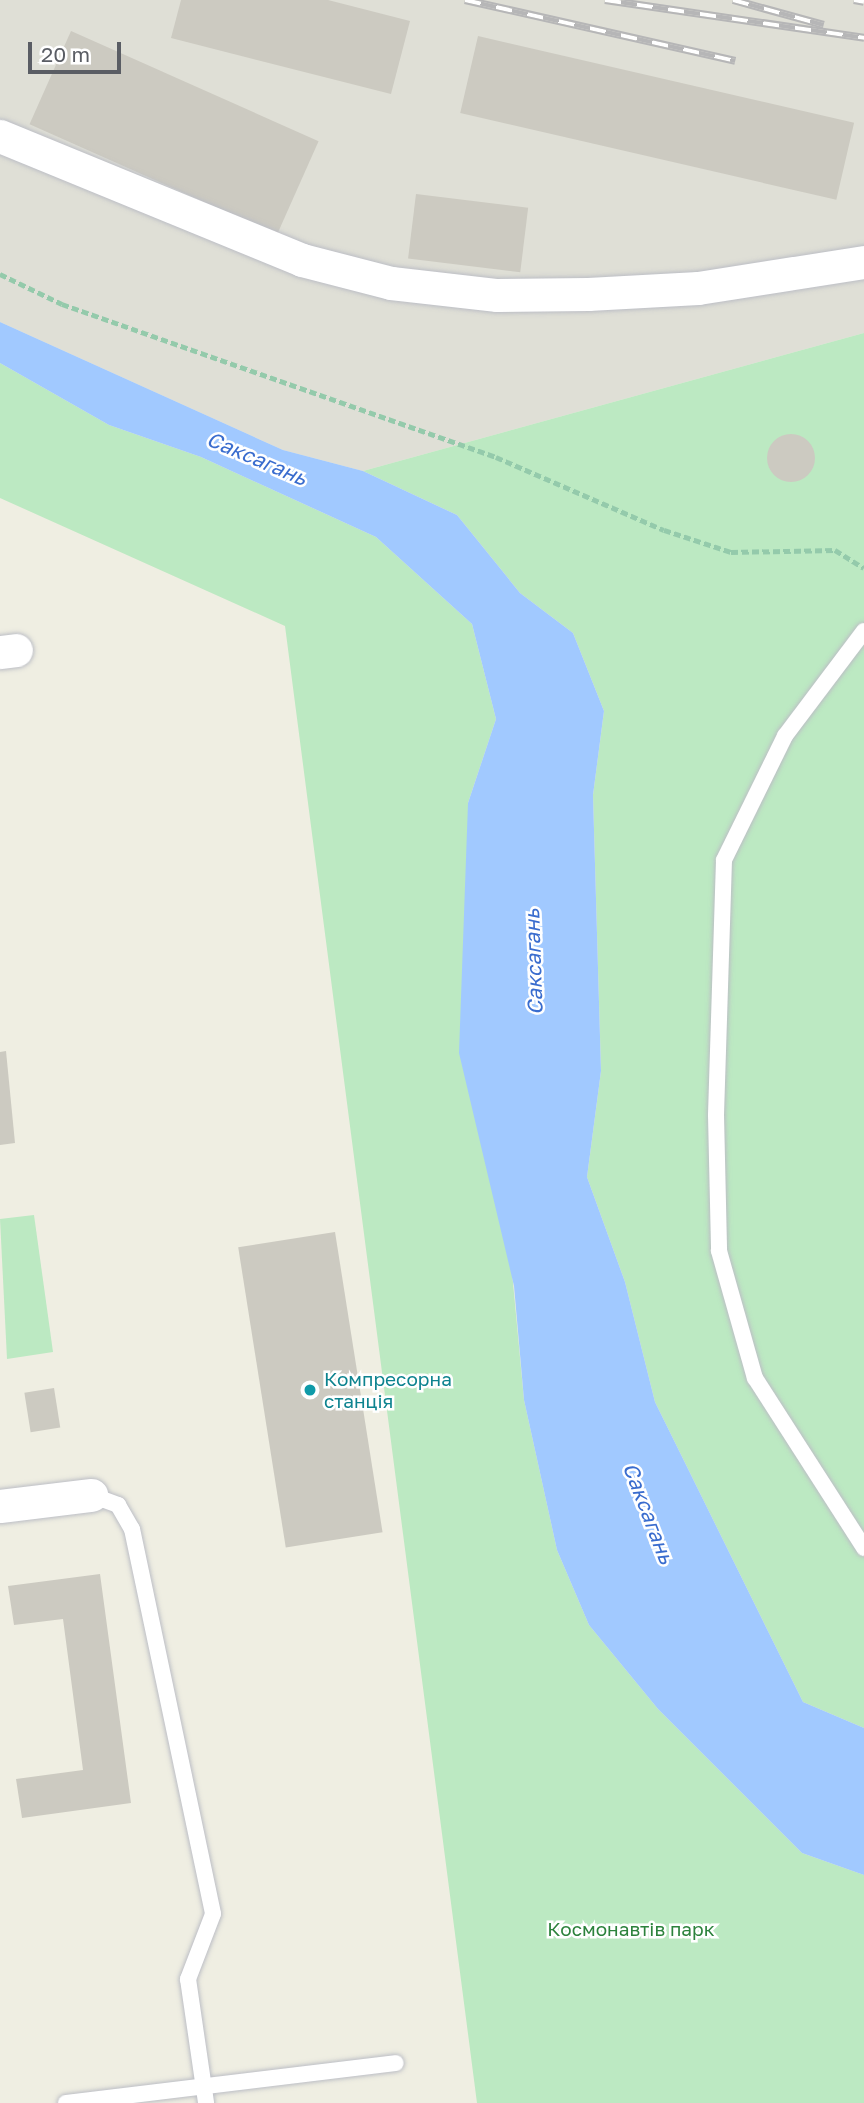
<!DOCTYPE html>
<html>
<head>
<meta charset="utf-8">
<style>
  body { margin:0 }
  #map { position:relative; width:864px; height:2103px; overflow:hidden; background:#efeee2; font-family:"Golos Text",sans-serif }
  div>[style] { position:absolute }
  .industrial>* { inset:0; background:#dfdfd6 }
  .green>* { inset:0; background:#bce9c2 }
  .water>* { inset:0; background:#a1c9ff }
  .building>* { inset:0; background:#cccac1; transform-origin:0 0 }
  .round { border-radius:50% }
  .path>* { height:4.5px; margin-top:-2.25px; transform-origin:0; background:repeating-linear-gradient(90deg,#94caab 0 7px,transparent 0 10.5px) }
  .roads { filter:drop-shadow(0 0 2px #bcbec5) drop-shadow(0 0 2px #bcbec5) }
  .service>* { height:16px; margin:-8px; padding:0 8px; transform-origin:8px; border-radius:8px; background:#fff }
  .minor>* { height:33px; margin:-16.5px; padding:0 16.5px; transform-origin:16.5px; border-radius:16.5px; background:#fff }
  .rail>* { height:8px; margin-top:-4px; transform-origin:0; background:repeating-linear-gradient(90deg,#fff 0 16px,#b6b6b7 0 32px); box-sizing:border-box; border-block:2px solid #b6b6b7 }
  .dots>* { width:19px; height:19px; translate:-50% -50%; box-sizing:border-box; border:4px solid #fff; border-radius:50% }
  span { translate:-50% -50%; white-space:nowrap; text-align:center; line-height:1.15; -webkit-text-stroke:5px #fff; paint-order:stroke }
  .culture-label { font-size:19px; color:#0d838f }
  .left { translate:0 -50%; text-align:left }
  .park-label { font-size:19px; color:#2c823c }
  .water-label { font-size:21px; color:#396cce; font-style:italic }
  .scale { position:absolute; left:28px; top:42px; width:93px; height:32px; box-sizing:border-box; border:4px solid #5a5d64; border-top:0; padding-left:9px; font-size:21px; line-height:24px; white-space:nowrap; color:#5a5d64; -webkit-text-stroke:5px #fff; paint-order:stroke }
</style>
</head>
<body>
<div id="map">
  <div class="industrial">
    <div style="clip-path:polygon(0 0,864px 0,864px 333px,363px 471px,283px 450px,0 322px)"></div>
  </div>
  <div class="green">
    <div style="clip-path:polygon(864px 333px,864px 1728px,803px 1702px,655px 1402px,625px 1282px,587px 1177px,601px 1071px,593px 795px,604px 711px,573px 633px,520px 593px,457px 515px,363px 471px)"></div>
    <div style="clip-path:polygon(0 363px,109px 425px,201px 457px,376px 537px,472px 624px,496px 719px,468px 803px,524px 1400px,557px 1550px,589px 1625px,658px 1709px,802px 1853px,864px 1875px,864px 2103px,477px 2103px,285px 626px,0 498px)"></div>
    <div style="clip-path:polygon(34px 1215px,53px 1352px,7px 1359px,0 1219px)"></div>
  </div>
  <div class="water">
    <div style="clip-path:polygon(0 322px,283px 450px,363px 471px,457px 515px,520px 593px,573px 633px,604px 711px,593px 795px,601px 1071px,587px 1177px,625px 1282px,655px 1402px,803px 1702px,864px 1728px,864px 1875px,802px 1853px,658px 1709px,589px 1625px,557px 1550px,524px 1400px,514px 1286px,459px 1053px,468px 803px,496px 719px,472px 624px,376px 537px,201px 457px,109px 425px,0 363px)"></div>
  </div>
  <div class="building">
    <div style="clip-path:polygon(181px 0,328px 0,410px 21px,391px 94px,171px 38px)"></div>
    <div style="left:71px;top:31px;width:271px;height:102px;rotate:24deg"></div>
    <div style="left:478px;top:36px;width:386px;height:79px;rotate:13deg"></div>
    <div style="left:416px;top:194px;width:113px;height:65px;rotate:7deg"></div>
    <div class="round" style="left:767px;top:434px;width:48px;height:48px"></div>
    <div style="clip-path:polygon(6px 1051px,15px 1143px,0 1145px,0 1052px)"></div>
    <div style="left:335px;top:1232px;width:304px;height:98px;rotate:81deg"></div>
    <div style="left:54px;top:1388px;width:40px;height:30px;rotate:81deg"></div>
    <div style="clip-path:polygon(100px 1574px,131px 1803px,22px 1818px,16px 1779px,83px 1770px,63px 1619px,14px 1625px,8px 1586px)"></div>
  </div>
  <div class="path">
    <div style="left:0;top:274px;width:69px;rotate:25.8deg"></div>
    <div style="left:62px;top:304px;width:460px;rotate:19.4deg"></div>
    <div style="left:496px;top:457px;width:183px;rotate:23.5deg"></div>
    <div style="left:664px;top:530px;width:71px;rotate:18.2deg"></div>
    <div style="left:731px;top:552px;width:104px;rotate:-1.1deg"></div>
    <div style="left:835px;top:550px;width:34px;rotate:32deg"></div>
  </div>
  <div class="roads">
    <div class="service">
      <div style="left:864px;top:631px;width:131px;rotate:127deg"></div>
      <div style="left:785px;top:736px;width:138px;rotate:116.2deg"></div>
      <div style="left:724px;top:860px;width:255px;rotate:91.8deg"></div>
      <div style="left:716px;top:1115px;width:136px;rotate:88.7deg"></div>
      <div style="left:719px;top:1251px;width:132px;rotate:74.2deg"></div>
      <div style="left:755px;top:1378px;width:202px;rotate:57.3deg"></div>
      <div style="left:91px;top:1495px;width:29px;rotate:20deg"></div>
      <div style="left:118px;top:1505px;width:28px;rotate:60deg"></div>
      <div style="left:132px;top:1529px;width:393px;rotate:78.1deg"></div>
      <div style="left:213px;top:1914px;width:70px;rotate:111deg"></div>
      <div style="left:188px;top:1979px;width:125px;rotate:81.7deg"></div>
      <div style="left:66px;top:2103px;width:332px;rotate:-6.9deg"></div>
    </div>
    <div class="minor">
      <div style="left:0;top:136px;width:326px;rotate:22.3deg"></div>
      <div style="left:302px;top:260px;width:92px;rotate:14.5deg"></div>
      <div style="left:391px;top:283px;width:107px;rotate:6.5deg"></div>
      <div style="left:497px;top:295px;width:91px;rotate:-0.6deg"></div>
      <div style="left:588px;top:294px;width:110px;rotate:-3.1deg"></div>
      <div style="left:698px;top:288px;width:168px;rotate:-8.9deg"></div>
      <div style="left:0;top:652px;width:16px;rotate:-7deg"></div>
      <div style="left:0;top:1506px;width:92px;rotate:-6.9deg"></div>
    </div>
  </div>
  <div class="rail">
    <div style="left:465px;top:0;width:277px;rotate:12.7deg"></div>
    <div style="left:605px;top:0;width:262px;rotate:8.3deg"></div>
    <div style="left:733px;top:0;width:94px;rotate:15.4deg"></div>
    <div style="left:854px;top:0;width:10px;rotate:11deg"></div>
  </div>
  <div class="dots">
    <div style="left:310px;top:1390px;background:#0f9aa8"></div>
  </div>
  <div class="culture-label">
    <span class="left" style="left:324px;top:1390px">Компресорна<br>станція</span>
  </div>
  <div class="park-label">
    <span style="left:631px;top:1929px">Космонавтів парк</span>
  </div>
  <div class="water-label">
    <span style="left:257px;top:458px;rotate:23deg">Саксагань</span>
    <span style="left:533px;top:962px;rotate:-92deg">Саксагань</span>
    <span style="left:649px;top:1513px;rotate:69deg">Саксагань</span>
  </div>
  <div class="scale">20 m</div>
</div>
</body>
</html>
